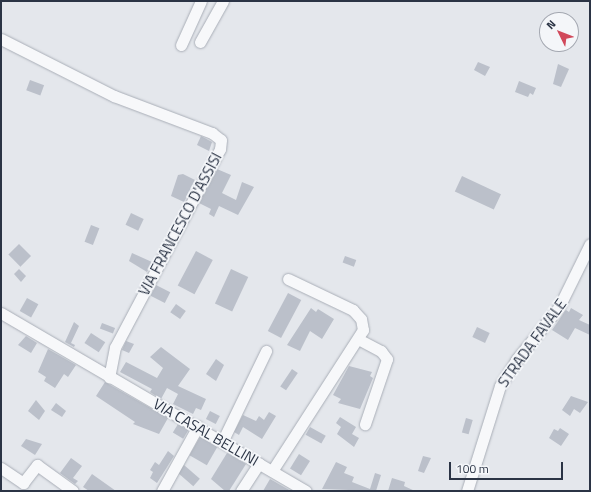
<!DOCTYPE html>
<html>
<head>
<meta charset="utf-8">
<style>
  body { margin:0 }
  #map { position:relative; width:591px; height:492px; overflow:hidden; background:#e4e7ec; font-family:"Titillium Web",sans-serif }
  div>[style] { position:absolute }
  .building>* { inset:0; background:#bbc0ca; transform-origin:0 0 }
  .roads { filter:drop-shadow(0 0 1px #a9aeb7) drop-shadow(0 0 1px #a9aeb7) }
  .minor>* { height:11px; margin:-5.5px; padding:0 5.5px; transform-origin:5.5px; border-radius:5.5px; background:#f7f8fa }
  span { translate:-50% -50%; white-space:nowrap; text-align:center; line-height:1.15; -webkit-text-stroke:3.5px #f4f6f9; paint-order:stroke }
  .street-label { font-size:15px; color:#2b3445 }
  .frame { position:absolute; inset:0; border:2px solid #2b3445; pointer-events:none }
  .north { position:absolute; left:539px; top:12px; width:40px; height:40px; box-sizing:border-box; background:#f4f6f9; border:1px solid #a4a8b1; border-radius:50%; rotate:313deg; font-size:11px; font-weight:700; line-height:16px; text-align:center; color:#2b3445 }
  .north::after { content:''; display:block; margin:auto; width:14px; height:18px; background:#d1495b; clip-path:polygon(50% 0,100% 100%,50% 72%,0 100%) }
  .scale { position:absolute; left:449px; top:462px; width:114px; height:18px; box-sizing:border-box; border:2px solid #2b3445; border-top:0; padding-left:5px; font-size:12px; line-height:14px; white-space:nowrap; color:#2b3445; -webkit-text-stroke:3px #f4f6f9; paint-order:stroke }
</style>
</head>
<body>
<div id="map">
  <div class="building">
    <div style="clip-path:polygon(478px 62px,490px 67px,485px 76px,474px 70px)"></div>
    <div style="clip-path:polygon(558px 64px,569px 69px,561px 87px,553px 84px)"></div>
    <div style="left:30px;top:80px;width:15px;height:11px;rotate:20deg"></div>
    <div style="clip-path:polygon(519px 81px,536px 88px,533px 95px,530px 93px,528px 97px,515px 92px)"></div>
    <div style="clip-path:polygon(201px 136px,212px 142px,209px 151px,197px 145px)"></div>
    <div style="clip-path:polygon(217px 169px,231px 175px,222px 193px,236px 200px,242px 182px,254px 187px,238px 215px,219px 206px,214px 217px,209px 214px,211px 209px,199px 203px)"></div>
    <div style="clip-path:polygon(183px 174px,195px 180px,184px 202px,171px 196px,178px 175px)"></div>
    <div style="left:462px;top:176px;width:43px;height:17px;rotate:25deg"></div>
    <div style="left:131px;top:213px;width:14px;height:13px;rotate:25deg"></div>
    <div style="left:91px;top:225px;width:9px;height:18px;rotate:21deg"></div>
    <div style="left:19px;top:244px;width:17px;height:15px;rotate:45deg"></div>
    <div style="left:196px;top:251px;width:19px;height:39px;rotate:28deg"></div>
    <div style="clip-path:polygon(132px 253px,152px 262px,147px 272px,129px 261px)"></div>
    <div style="left:345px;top:256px;width:12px;height:7px;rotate:20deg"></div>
    <div style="clip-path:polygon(19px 269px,26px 276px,21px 282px,14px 274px)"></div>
    <div style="left:231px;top:269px;width:19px;height:38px;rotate:25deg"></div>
    <div style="left:156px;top:285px;width:16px;height:12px;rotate:27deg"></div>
    <div style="left:288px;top:293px;width:15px;height:43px;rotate:28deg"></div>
    <div style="left:27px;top:298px;width:13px;height:15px;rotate:29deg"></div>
    <div style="left:176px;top:304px;width:12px;height:10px;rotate:35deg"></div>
    <div style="clip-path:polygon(311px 308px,316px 312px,318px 309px,334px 319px,322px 339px,310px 331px,300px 351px,287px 345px)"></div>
    <div style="clip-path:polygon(571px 308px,583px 315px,579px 320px,590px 325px,590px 335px,575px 328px,568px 340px,552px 330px,566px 310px,569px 312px)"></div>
    <div style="clip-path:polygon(74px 322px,79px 326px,71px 343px,75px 345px,74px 347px,65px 342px)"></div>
    <div style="left:102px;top:323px;width:14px;height:6px;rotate:21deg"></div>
    <div style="left:477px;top:327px;width:14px;height:11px;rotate:25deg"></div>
    <div style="left:91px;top:333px;width:17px;height:12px;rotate:33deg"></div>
    <div style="clip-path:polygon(26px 336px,37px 343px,31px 353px,18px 345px)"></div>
    <div style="clip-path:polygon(126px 341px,134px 344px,129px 353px,122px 350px)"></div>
    <div style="clip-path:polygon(161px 347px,190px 369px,178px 386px,206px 399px,201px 410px,196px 408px,193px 414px,173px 404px,178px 394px,167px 388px,161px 399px,150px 392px,152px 389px,120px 372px,126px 362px,157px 378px,163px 368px,150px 357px)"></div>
    <div style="clip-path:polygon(48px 349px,76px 365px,68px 377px,64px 374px,55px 388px,44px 381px,46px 377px,38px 372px)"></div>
    <div style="clip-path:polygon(216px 359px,224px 365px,216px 381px,206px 374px)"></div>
    <div style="clip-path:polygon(349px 366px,372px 372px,370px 376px,373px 378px,360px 409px,338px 403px,341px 399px,333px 395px)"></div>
    <div style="left:292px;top:369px;width:7px;height:21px;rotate:34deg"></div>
    <div style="clip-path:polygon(105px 382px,168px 418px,159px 434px,133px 424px,135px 422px,96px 396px)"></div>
    <div style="clip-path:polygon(571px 396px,588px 402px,580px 413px,574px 409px,570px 416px,562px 410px)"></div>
    <div style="clip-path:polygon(36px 400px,45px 411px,39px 420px,28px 411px)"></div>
    <div style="clip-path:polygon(56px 403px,66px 411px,62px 417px,51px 410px)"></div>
    <div style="left:210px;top:411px;width:11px;height:9px;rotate:27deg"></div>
    <div style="clip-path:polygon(269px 412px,276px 416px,262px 439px,243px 427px,239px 435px,234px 432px,243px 415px,256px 421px,259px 416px,264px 420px)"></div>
    <div style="clip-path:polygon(340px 417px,356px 427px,352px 434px,359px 438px,354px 447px,337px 434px,341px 427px,336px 423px)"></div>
    <div style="left:466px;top:418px;width:7px;height:15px;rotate:16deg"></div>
    <div style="left:178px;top:424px;width:12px;height:10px;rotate:31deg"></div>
    <div style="left:310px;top:427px;width:18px;height:9px;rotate:29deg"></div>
    <div style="clip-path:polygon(560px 428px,569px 434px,561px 446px,549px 438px,554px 429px,558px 431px)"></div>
    <div style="left:200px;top:437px;width:20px;height:21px;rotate:30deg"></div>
    <div style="clip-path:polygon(26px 439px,42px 444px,35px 455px,21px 446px)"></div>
    <div style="clip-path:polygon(168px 451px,174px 456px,157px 483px,150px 478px,153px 472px,150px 470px,155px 462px,159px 465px)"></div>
    <div style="clip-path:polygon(227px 453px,246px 464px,229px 491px,225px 491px,211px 479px)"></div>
    <div style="left:299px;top:454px;width:13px;height:17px;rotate:32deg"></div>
    <div style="clip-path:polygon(423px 456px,431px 458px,424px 473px,418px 471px)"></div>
    <div style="clip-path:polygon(71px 458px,82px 466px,73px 478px,78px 481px,75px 484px,60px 473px)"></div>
    <div style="clip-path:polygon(336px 462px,347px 467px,344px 473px,354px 477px,352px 482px,370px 489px,375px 473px,381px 475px,376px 491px,322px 489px)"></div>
    <div style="left:184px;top:465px;width:21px;height:10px;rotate:41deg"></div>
    <div style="clip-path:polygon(92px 474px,116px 491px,89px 491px,83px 487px)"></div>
    <div style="clip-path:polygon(392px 478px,405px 482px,404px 486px,415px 491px,388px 491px)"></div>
    <div style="clip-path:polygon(270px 479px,291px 491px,263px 491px)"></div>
  </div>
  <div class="roads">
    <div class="minor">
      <div style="left:1px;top:39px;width:127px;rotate:26.8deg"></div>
      <div style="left:114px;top:96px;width:105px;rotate:20.7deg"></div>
      <div style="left:212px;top:133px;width:11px;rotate:38deg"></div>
      <div style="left:221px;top:140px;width:9px;rotate:96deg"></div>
      <div style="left:220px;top:149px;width:224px;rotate:117.9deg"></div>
      <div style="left:115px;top:347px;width:31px;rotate:101deg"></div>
      <div style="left:200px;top:42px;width:47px;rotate:-60.7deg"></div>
      <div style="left:181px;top:45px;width:48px;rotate:-65.6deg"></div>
      <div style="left:1px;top:313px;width:353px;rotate:30.3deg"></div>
      <div style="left:358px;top:339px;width:26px;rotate:28deg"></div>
      <div style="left:381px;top:351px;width:10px;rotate:53deg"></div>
      <div style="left:387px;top:359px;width:69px;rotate:108.7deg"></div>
      <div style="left:223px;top:440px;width:99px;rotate:-64.2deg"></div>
      <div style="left:1px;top:468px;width:27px;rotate:34deg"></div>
      <div style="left:23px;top:483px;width:23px;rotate:-52deg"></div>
      <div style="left:37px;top:465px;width:44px;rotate:35.8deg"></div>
      <div style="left:272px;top:471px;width:168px;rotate:-57.2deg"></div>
      <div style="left:363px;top:330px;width:11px;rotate:-100deg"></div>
      <div style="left:361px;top:319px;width:12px;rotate:-132deg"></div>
      <div style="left:353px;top:310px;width:72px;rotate:-154.5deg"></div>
      <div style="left:162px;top:491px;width:74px;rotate:-61deg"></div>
      <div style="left:241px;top:491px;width:33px;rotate:-57deg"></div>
      <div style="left:467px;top:491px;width:110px;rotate:-72.6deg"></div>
      <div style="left:500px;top:386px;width:31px;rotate:-58deg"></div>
      <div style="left:516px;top:360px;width:68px;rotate:-50.9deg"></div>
      <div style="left:559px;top:307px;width:70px;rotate:-63.8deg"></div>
    </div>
  </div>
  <div class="street-label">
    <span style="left:180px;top:224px;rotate:-62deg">VIA FRANCESCO D'ASSISI</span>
    <span style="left:532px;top:343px;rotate:-54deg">STRADA FAVALE</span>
    <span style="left:206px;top:432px;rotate:30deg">VIA CASAL BELLINI</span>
  </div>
  <div class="frame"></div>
  <div class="north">N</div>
  <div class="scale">100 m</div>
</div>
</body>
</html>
